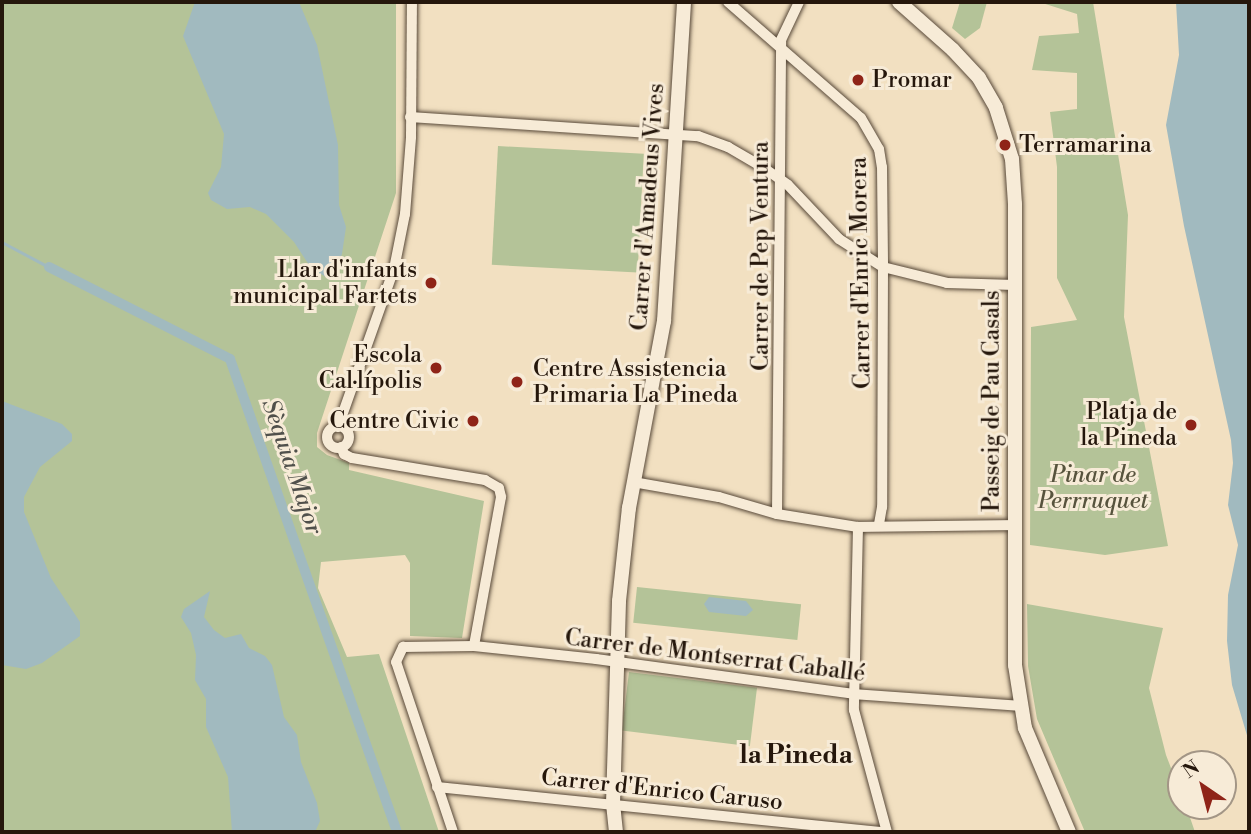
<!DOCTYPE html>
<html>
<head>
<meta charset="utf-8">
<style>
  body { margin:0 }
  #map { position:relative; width:1251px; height:834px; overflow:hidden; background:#f2e0c1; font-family:"Libre Bodoni",serif }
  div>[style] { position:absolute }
  .green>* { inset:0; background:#b4c398; transform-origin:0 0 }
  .water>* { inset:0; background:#a1babf }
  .stream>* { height:2.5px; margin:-1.25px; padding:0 1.25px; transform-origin:1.25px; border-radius:1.25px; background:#a1babf }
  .canal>* { height:10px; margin:-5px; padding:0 5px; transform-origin:5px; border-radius:5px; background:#a1babf }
  .roads { filter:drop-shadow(0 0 2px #584939) drop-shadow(0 0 2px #584939) }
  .street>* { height:10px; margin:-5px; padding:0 5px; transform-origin:5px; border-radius:5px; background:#f7ebd7 }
  .street>.ring { margin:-5px; padding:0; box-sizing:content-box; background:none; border:10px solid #f7ebd7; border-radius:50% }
  .secondary>* { height:14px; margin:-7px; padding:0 7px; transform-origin:7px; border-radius:7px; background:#f7ebd7 }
  .dots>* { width:19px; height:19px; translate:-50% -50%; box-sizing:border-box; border:4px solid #f7ebd7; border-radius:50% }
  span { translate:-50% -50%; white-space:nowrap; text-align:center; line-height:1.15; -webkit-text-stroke:6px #f7ebd7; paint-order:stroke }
  .poi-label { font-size:23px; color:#25170c }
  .left { translate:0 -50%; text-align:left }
  .right { translate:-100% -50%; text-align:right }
  .street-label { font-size:23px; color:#25170c }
  .park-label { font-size:23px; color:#57533d; font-style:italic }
  .water-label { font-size:24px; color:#50504b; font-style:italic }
  .quarter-label { font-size:26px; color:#25170c; font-weight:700 }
  .frame { position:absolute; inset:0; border:4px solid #25170c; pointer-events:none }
  .north { position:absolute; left:1167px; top:750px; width:70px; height:70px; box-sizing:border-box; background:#f7ebd7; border:2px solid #a39686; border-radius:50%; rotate:325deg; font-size:19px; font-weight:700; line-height:28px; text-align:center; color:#25170c }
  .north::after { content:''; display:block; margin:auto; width:24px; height:32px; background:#8f2418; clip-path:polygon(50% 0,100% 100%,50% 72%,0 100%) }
</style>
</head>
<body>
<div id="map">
  <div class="green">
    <div style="clip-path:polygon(2px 2px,396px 2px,396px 193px,317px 433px,317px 447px,327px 455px,349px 463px,349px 470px,484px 501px,462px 638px,410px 636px,410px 563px,405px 555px,321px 562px,318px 588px,347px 657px,379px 654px,439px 832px,2px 832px)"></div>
    <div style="clip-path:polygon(960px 2px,987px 2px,980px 28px,965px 39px,952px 28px)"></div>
    <div style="clip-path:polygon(1039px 2px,1093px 2px,1128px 215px,1124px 317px,1168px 546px,1105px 555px,1030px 545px,1031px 327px,1077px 320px,1057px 278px,1057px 167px,1050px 112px,1077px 109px,1077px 73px,1032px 70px,1039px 36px,1079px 33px,1077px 14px)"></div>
    <div style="left:498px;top:146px;width:146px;height:119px;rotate:3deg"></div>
    <div style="left:637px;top:587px;width:165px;height:36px;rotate:6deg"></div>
    <div style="clip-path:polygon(1027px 604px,1163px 628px,1149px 688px,1166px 755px,1181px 794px,1181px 806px,1186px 806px,1195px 832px,1085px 832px,1037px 719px,1028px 666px)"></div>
    <div style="left:629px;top:672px;width:129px;height:59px;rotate:7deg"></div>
  </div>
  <div class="water">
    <div style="clip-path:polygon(195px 2px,299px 2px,317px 45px,338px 145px,339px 205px,346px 227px,342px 254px,331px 280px,311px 268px,294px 242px,266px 214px,250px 207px,227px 209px,211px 200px,208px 193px,221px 167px,224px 134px,183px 36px)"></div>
    <div style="clip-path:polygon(1176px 2px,1249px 2px,1249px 742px,1232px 685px,1227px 641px,1228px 595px,1238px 545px,1228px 505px,1233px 463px,1231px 440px,1184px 226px,1166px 125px,1179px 55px)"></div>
    <div style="clip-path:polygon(2px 401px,62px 424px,72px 434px,72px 441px,40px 467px,24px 497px,24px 512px,51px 578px,80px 622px,80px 636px,42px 663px,26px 669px,2px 665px)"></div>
    <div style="clip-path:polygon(210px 591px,204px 617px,214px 630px,225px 638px,241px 634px,249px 648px,265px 656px,272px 665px,284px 717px,297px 735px,301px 762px,317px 803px,320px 821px,315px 832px,232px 832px,228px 777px,206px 727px,206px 699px,195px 680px,196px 655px,191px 633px,181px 617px,184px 609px)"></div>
    <div style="clip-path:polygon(709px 597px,746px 601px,753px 610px,746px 616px,709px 612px,704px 604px)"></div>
  </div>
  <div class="stream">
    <div style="left:2px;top:242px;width:53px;rotate:28deg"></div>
  </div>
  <div class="canal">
    <div style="left:49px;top:267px;width:203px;rotate:26.9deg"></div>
    <div style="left:230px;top:359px;width:502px;rotate:70.55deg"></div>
  </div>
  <div class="roads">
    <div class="street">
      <div style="left:728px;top:2px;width:176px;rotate:41.1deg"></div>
      <div style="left:861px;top:118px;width:36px;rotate:60deg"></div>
      <div style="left:879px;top:149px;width:18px;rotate:81deg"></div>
      <div style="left:882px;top:167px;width:100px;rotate:89.4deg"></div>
      <div style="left:883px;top:267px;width:240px;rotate:90.2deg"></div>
      <div style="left:882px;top:507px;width:17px;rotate:100deg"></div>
      <div style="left:410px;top:117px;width:289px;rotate:3.8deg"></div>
      <div style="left:698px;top:136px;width:32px;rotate:20deg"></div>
      <div style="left:728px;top:147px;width:42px;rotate:30.3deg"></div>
      <div style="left:764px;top:168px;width:29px;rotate:35deg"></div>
      <div style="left:788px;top:185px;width:74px;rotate:46.6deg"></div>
      <div style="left:839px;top:239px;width:52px;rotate:32.5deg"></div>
      <div style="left:883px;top:267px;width:66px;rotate:14deg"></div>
      <div style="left:947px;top:283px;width:68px;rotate:1.7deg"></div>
      <div class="ring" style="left:327px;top:426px;width:12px;height:12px"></div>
      <div style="left:338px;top:427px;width:168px;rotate:-70.5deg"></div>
      <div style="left:394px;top:269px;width:56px;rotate:-78.7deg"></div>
      <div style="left:405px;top:214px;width:77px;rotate:-85.5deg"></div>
      <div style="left:411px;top:137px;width:135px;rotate:-89.6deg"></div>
      <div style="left:341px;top:447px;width:8px;rotate:67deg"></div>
      <div style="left:344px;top:454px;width:9px;rotate:27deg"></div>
      <div style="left:352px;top:458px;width:135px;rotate:9.4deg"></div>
      <div style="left:485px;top:480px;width:16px;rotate:30deg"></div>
      <div style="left:499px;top:488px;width:9px;rotate:77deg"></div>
      <div style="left:501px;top:497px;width:151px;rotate:100.3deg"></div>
      <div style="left:633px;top:482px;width:87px;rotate:9.9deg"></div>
      <div style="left:719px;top:497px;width:60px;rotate:16.3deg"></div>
      <div style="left:777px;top:514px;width:82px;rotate:9.1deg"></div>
      <div style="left:858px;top:527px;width:156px;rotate:-0.7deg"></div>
      <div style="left:777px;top:514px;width:474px;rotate:-89.5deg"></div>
      <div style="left:781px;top:40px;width:42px;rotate:-64.7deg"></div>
      <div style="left:858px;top:527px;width:183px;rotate:91.3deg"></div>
      <div style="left:854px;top:710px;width:126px;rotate:74.9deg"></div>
      <div style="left:437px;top:787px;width:448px;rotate:5.8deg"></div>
      <div style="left:453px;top:832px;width:179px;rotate:-108.5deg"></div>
      <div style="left:396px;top:662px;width:17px;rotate:-65deg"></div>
      <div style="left:403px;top:647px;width:71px;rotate:-0.8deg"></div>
      <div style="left:474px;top:646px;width:123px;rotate:6.1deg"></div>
      <div style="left:596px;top:659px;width:260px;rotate:7.7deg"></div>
      <div style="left:854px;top:694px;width:167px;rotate:4.1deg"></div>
    </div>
    <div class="secondary">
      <div style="left:899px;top:2px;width:72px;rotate:41.6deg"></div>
      <div style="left:953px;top:50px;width:38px;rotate:47deg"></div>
      <div style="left:979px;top:78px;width:34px;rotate:60deg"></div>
      <div style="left:996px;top:108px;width:53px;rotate:72.6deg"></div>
      <div style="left:1012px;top:159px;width:45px;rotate:86.2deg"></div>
      <div style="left:1015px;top:204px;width:461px;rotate:90deg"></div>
      <div style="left:1015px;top:665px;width:64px;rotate:81deg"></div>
      <div style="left:1025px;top:728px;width:113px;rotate:67.1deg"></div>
      <div style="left:616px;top:832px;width:28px;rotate:-96deg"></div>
      <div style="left:613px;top:804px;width:203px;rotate:-88.3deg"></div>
      <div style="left:619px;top:601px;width:94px;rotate:-83.9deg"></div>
      <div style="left:629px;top:508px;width:190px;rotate:-79.4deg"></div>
      <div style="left:664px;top:321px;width:320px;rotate:-86.4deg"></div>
    </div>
  </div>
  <div class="dots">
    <div style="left:858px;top:80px;background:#8f2418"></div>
    <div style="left:1005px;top:145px;background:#8f2418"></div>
    <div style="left:431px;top:283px;background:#8f2418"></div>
    <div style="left:436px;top:368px;background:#8f2418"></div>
    <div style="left:517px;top:382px;background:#8f2418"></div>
    <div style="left:473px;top:421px;background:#8f2418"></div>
    <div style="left:1191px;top:425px;background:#8f2418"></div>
  </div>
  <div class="poi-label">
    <span class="left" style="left:872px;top:80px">Promar</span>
    <span class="left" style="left:1019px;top:145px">Terramarina</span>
    <span class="right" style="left:417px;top:283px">Llar d'infants<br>municipal Fartets</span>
    <span class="right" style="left:422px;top:368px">Escola<br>Cal·lípolis</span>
    <span class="left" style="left:533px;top:382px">Centre Assistencia<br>Primaria La Pineda</span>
    <span class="right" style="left:1177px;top:425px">Platja de<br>la Pineda</span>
    <span class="right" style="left:459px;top:421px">Centre Civic</span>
  </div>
  <div class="street-label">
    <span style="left:648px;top:207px;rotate:-86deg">Carrer d'Amadeus Vives</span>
    <span style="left:761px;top:256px;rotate:-90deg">Carrer de Pep Ventura</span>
    <span style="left:861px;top:273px;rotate:-91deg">Carrer d'Enric Morera</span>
    <span style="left:992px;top:401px;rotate:-90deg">Passeig de Pau Casals</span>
    <span style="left:715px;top:656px;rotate:7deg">Carrer de Montserrat Caballé</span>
    <span style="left:662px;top:790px;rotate:6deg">Carrer d'Enrico Caruso</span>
  </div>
  <div class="park-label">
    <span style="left:1093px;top:488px">Pinar de<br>Perrruquet</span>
  </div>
  <div class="water-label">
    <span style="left:291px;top:467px;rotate:71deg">Sèquia Major</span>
  </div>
  <div class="quarter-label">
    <span style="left:796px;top:756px">la Pineda</span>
  </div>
  <div class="frame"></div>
  <div class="north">N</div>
</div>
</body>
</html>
